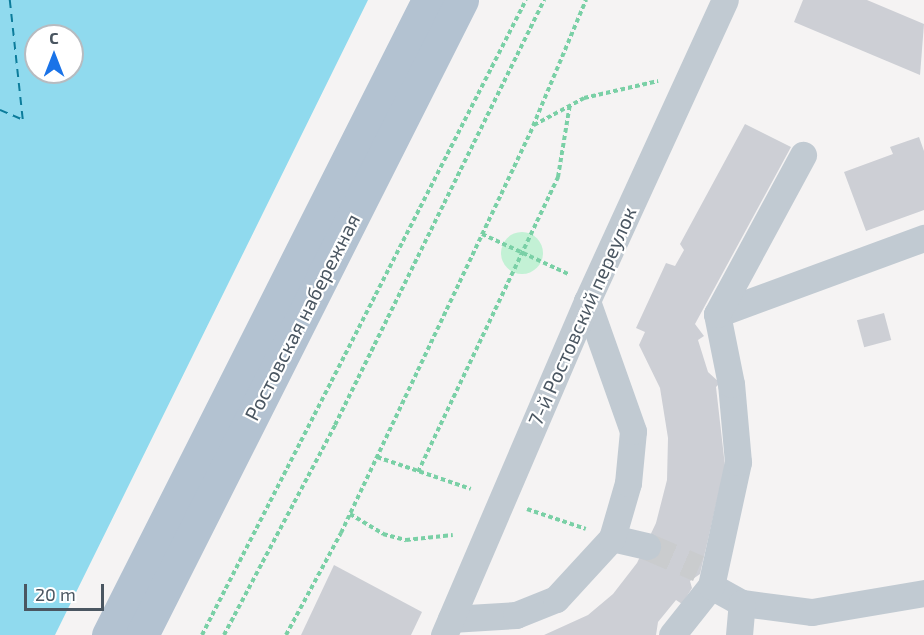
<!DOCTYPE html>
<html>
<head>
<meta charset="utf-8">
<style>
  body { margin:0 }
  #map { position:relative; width:924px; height:635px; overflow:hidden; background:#f5f3f3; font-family:"Exo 2",sans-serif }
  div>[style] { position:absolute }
  .green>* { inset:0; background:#c3f1d5 }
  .round { border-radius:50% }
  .water>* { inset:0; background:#90daee }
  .ferry>* { height:1.5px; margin-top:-0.75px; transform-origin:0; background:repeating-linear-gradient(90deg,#0c7c9b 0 8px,transparent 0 14px) }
  .building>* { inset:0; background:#cdcfd5; transform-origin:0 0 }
  .minor-tunnel>* { height:27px; margin-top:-13.5px; transform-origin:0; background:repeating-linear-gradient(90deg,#caccce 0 27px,transparent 0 41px) }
  .path>* { height:4px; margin-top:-2px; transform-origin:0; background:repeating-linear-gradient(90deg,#7ad0a6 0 4.5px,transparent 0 7.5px) }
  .minor>* { height:27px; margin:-13.5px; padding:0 13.5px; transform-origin:13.5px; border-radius:13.5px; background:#c1cad2 }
  .major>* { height:33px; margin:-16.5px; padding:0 16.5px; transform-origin:16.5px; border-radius:16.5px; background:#b3c2d1 }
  span { translate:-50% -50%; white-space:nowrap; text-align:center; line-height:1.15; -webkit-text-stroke:4.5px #fff; paint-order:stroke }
  .street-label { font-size:20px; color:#4a5661 }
  .north { position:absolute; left:24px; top:24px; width:60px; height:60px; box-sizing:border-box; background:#fff; border:2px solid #b7bbc0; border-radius:50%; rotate:0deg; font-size:16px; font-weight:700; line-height:24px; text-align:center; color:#4a5661 }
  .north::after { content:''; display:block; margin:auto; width:21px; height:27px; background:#1a73e8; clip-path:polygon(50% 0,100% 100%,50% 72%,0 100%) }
  .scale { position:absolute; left:24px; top:584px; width:80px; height:27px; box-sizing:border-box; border:3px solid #4a5661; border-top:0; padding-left:8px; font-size:18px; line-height:21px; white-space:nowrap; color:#4a5661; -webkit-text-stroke:4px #fff; paint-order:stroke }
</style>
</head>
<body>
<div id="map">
  <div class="green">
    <div class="round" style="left:501px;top:232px;width:42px;height:42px"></div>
  </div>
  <div class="water">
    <div style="clip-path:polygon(evenodd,0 0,368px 0,55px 635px,0 635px,0 0,36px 36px,72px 36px,72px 72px,36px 72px,36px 36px)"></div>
  </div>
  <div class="ferry">
    <div style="left:10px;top:0;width:121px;rotate:83.8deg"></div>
    <div style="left:0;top:110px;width:25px;rotate:23deg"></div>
  </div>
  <div class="building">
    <div style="clip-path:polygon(803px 0,867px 0,924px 24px,920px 75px,794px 22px)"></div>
    <div style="clip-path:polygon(745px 124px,791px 147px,695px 324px,704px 336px,698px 340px,708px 372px,720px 383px,716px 387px,725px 466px,700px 574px,690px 581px,692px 588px,682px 604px,676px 600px,658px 622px,656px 635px,544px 635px,588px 615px,613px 594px,637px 563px,656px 523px,667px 480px,668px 438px,660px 388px,639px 345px,645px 332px,636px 328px,666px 263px,675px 266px,684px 250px,680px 244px)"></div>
    <div style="clip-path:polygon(919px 137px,924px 151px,924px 210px,866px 231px,844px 172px,893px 154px,890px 147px)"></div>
    <div style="left:884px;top:313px;width:28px;height:28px;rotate:75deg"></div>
    <div style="clip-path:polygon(334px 565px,422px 612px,411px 635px,301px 635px)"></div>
  </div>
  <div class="minor-tunnel">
    <div style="left:647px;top:546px;width:56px;rotate:23.3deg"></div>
  </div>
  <div class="path">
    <div style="left:534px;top:125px;width:57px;rotate:-28.4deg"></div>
    <div style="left:584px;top:98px;width:76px;rotate:-12.9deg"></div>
    <div style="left:482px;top:234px;width:95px;rotate:24.9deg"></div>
    <div style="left:377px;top:457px;width:99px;rotate:18.8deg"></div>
    <div style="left:418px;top:472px;width:327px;rotate:-64.6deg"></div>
    <div style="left:558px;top:177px;width:74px;rotate:-80.7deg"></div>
    <div style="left:527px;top:509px;width:62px;rotate:18.7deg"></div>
    <div style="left:350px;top:514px;width:39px;rotate:31deg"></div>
    <div style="left:383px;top:534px;width:24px;rotate:15deg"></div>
    <div style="left:406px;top:540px;width:47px;rotate:-6.1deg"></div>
    <div style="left:202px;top:635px;width:713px;rotate:-62.97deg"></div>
    <div style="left:224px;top:635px;width:238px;rotate:-62.1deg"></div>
    <div style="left:335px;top:425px;width:474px;rotate:-63.8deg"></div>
    <div style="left:286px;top:635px;width:116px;rotate:-61.7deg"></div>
    <div style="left:341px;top:533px;width:450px;rotate:-64.7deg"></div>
    <div style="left:533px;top:126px;width:137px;rotate:-67.2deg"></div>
  </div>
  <div class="minor">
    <div style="left:717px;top:314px;width:221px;rotate:-20.2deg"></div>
    <div style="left:612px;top:538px;width:36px;rotate:13deg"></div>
    <div style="left:711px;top:586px;width:35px;rotate:29deg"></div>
    <div style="left:742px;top:603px;width:71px;rotate:7.3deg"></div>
    <div style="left:812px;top:612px;width:114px;rotate:-9.6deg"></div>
    <div style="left:451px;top:619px;width:65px;rotate:-3.5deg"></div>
    <div style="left:516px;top:615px;width:43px;rotate:-21.8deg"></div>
    <div style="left:556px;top:599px;width:83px;rotate:-47.4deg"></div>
    <div style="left:612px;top:538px;width:57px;rotate:-73.8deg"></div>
    <div style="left:628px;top:483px;width:52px;rotate:-84.5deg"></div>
    <div style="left:633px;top:431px;width:138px;rotate:-109.5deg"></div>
    <div style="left:444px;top:635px;width:363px;rotate:-66.8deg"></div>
    <div style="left:587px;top:301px;width:331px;rotate:-65.4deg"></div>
    <div style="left:672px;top:635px;width:63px;rotate:-51.5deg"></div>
    <div style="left:711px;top:586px;width:127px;rotate:-77.7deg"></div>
    <div style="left:738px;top:462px;width:78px;rotate:-95.1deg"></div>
    <div style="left:731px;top:384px;width:71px;rotate:-101.3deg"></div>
    <div style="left:717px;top:314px;width:181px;rotate:-61.6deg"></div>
    <div style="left:739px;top:635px;width:32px;rotate:-85deg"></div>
  </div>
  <div class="major">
    <div style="left:108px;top:635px;width:711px;rotate:-63.25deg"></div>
    <div style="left:142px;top:635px;width:711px;rotate:-63.25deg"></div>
  </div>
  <div class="street-label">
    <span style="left:582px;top:316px;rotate:-66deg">7-й Ростовский переулок</span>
    <span style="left:302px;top:317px;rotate:-63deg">Ростовская набережная</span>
  </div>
  <div class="north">С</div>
  <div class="scale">20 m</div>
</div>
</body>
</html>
